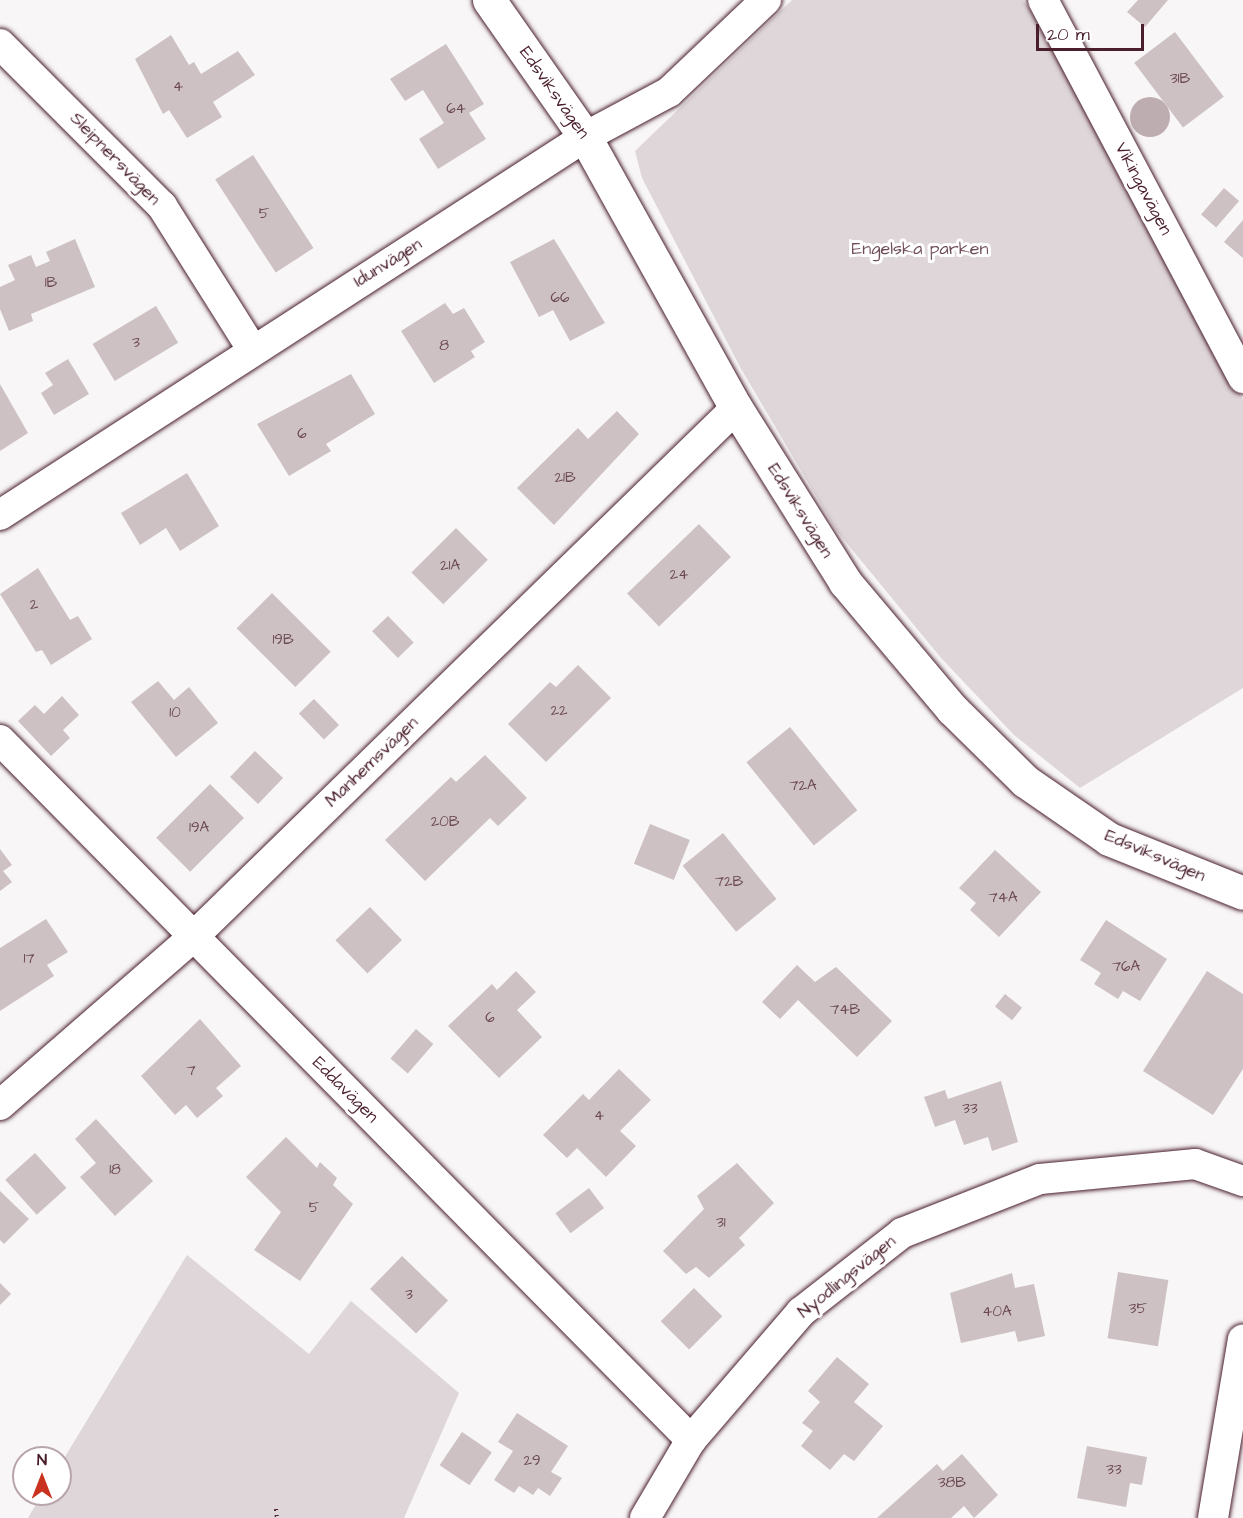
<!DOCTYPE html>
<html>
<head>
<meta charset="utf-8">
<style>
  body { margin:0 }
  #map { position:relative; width:1243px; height:1518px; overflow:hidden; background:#f8f6f7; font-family:"Architects Daughter",sans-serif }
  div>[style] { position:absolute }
  .green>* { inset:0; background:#ded6d9 }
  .water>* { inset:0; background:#bdadb0 }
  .round { border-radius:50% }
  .building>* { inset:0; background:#cdc1c4; transform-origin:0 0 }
  .path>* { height:4px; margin-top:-2px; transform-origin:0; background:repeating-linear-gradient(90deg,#4a1f2b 0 1.5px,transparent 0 6px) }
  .roads { filter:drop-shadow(0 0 2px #4a1f2b) drop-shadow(0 0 2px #4a1f2b) }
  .minor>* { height:30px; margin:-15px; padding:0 15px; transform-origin:15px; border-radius:15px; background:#fff }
  .tertiary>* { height:33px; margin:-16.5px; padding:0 16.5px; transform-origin:16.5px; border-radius:16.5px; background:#fff }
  span { translate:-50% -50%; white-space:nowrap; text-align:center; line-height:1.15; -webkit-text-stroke:6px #fff; paint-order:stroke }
  .number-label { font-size:15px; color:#6b4851 }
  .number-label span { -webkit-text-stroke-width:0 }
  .street-label { font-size:18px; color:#4a1f2b }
  .park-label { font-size:18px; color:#6f4d56 }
  .north { position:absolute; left:12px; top:1446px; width:60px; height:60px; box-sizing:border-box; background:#fff; border:2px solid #b7a5aa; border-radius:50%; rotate:0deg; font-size:16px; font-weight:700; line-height:24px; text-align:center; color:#4a1f2b }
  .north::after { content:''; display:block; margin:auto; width:21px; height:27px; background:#c8321e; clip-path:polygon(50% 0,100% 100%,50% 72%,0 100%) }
  .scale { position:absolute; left:1036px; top:24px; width:108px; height:27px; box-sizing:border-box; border:3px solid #4a1f2b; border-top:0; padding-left:8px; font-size:18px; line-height:21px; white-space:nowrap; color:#4a1f2b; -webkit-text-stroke:4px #fff; paint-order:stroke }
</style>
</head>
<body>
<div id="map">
  <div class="green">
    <div style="clip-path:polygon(792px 0,1023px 0,1056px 50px,1243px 400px,1243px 688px,1080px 788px,1014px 735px,941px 658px,836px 530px,740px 367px,642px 178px,635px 151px)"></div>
    <div style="clip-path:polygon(187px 1255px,309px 1354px,351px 1301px,459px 1393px,404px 1518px,28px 1518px,42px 1494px,60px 1494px,60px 1465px)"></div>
  </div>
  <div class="water">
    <div class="round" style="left:1130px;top:97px;width:40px;height:40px"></div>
  </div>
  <div class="building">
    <div style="clip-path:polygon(1138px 0,1168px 0,1145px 27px,1127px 12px)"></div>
    <div style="left:1175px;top:32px;width:81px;height:51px;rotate:53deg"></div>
    <div style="clip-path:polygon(171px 35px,189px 65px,194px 62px,201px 74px,238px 51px,255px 75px,213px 102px,222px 117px,187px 138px,169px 110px,163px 114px,135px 59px)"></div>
    <div style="clip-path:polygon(446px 44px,484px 104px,469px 113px,486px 139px,438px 169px,419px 139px,444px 123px,423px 90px,405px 101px,390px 79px)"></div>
    <div style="left:253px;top:155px;width:111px;height:45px;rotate:57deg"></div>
    <div style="left:1224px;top:188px;width:20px;height:35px;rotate:41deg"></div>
    <div style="clip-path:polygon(1243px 220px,1243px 258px,1224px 242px)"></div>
    <div style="clip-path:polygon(75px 239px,95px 287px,31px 314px,33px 321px,9px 331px,0 309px,0 287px,15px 280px,8px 265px,31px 255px,36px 267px,50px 261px,46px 252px)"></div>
    <div style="clip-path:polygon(554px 239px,605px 323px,570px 341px,553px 310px,539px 317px,510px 262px)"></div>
    <div style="clip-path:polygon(445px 303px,453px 314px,464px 308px,485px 342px,471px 351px,475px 357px,434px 383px,401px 331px)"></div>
    <div style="left:156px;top:306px;width:43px;height:74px;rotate:59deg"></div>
    <div style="clip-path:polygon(68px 359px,89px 394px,54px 415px,41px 393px,53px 385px,45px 373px)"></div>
    <div style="clip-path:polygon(351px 374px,375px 414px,326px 444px,331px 451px,289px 476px,257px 424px)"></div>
    <div style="clip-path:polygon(0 384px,28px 433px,0 451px)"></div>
    <div style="clip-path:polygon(617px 411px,639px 434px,554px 525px,517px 488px,578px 428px,588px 439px)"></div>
    <div style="clip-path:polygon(187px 473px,219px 526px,180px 551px,166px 528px,140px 545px,121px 513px)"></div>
    <div style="left:699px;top:524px;width:46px;height:100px;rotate:46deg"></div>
    <div style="left:456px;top:528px;width:45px;height:63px;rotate:45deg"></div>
    <div style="clip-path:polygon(38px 568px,70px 620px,78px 616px,92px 639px,51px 665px,42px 650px,36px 652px,0 594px)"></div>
    <div style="left:272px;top:593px;width:83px;height:50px;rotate:45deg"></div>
    <div style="left:388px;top:616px;width:37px;height:22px;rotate:46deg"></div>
    <div style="clip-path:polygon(578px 665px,611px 698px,546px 762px,508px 724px,550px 682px,556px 687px)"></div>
    <div style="clip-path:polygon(158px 681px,174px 700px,189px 687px,218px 723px,176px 757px,131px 702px)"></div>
    <div style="clip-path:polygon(62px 696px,79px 715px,63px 730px,70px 738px,51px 756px,18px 721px,35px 705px,44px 714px)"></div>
    <div style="left:314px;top:699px;width:36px;height:21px;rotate:46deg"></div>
    <div style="left:790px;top:727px;width:107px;height:56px;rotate:51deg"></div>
    <div style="left:255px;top:751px;width:39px;height:36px;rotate:44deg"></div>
    <div style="clip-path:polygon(485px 755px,527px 798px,498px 826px,490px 818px,425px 881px,385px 840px,451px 777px,456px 782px)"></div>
    <div style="left:210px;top:784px;width:48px;height:76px;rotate:45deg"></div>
    <div style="left:650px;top:824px;width:43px;height:43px;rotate:22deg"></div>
    <div style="left:723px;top:833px;width:85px;height:52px;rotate:51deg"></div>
    <div style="clip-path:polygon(0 849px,12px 865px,3px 871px,12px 882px,0 891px)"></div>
    <div style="clip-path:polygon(995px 850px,1041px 892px,999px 937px,970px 910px,976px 903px,959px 888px)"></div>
    <div style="left:370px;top:907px;width:46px;height:48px;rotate:46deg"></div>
    <div style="clip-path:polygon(46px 919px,68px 952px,47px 965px,54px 976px,0 1011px,0 948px)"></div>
    <div style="clip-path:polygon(1106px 920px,1167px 959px,1140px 1001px,1123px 991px,1118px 999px,1094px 984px,1101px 973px,1080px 960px)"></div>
    <div style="clip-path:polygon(797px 965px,815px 982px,836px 967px,892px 1021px,857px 1057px,798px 1000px,780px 1019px,762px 1002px)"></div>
    <div style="clip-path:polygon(516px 971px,536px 992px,517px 1010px,542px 1037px,499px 1078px,448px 1026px,492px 984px,497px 990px)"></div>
    <div style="clip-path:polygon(1207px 971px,1243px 994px,1243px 1069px,1213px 1115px,1143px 1071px)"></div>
    <div style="left:1005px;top:994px;width:22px;height:16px;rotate:39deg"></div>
    <div style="clip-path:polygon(200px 1019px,241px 1066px,216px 1088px,223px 1096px,197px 1118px,186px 1105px,175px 1115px,141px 1076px)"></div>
    <div style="left:416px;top:1029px;width:23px;height:39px;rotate:41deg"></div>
    <div style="clip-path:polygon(619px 1069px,651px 1100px,620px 1131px,636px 1146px,606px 1177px,577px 1148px,567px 1158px,543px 1135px,583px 1094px,589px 1100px)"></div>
    <div style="clip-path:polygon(1001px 1081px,1018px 1142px,992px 1151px,988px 1137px,964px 1145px,955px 1120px,935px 1127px,924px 1097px,945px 1090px,948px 1099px)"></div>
    <div style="clip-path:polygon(96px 1119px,153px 1181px,115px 1216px,80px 1177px,96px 1163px,75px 1139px)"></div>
    <div style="clip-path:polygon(286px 1137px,317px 1168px,320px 1162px,337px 1178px,333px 1185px,353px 1204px,300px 1281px,254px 1250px,281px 1212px,246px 1177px)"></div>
    <div style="left:35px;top:1153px;width:47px;height:40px;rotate:48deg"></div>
    <div style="clip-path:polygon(737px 1163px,774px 1203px,739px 1238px,745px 1245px,709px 1278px,696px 1267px,686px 1274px,663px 1251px,704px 1209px,697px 1196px)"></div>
    <div style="left:589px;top:1188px;width:25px;height:42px;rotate:53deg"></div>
    <div style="clip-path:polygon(0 1191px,29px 1219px,4px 1244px,0 1240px)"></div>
    <div style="left:402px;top:1256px;width:64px;height:46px;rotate:44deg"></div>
    <div style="left:1118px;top:1272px;width:51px;height:67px;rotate:9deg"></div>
    <div style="clip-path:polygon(1012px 1273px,1015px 1288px,1034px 1284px,1045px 1336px,1018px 1342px,1015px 1331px,961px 1343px,950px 1293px)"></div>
    <div style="clip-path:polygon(0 1283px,11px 1294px,0 1305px)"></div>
    <div style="left:694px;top:1288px;width:40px;height:47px;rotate:45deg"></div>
    <div style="clip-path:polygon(837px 1357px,869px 1384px,854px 1402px,883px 1426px,854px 1461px,844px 1454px,830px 1470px,801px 1446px,813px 1431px,802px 1423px,820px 1402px,808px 1391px)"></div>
    <div style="clip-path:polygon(517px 1413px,568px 1446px,551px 1472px,562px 1478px,550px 1496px,538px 1488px,533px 1495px,519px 1486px,514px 1493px,494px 1480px,513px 1451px,498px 1442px)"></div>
    <div style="left:462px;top:1432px;width:36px;height:40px;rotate:34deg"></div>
    <div style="clip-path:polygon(1087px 1446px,1147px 1457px,1142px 1485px,1130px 1483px,1126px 1507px,1077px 1498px)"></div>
    <div style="clip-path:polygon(962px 1454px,998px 1495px,974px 1518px,964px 1506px,951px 1518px,877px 1518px,937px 1464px,943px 1471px)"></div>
  </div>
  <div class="path">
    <div style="left:276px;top:1509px;width:9px;rotate:84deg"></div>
  </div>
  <div class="roads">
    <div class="minor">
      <div style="left:1043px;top:0;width:428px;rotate:62.1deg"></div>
      <div style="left:0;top:44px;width:229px;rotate:45deg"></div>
      <div style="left:162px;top:206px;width:169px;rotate:57.8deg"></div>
      <div style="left:0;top:515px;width:696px;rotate:-32.87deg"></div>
      <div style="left:585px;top:137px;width:95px;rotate:-28.2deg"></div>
      <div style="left:669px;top:92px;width:134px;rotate:-43.5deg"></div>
      <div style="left:0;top:740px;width:984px;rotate:45.37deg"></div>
      <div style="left:0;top:1105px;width:256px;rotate:-41deg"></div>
      <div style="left:193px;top:937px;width:758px;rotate:-44.25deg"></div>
      <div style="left:645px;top:1518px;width:91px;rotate:-59.5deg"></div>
      <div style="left:691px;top:1440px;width:169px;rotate:-49.3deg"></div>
      <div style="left:801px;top:1312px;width:128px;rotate:-38deg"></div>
      <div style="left:902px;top:1233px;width:148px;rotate:-21.4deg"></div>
      <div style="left:1040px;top:1179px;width:156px;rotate:-5.5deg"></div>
      <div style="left:1195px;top:1164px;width:51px;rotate:19.5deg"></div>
      <div style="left:1213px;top:1518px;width:181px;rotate:-80.5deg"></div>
    </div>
    <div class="tertiary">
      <div style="left:489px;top:0;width:167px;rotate:55deg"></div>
      <div style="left:585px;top:137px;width:310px;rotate:60.9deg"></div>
      <div style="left:736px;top:408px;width:205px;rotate:57.9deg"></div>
      <div style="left:845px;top:582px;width:166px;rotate:49.9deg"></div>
      <div style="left:952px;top:709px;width:103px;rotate:44.6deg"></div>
      <div style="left:1025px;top:781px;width:102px;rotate:34.6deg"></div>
      <div style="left:1109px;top:839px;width:144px;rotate:21.9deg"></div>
    </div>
  </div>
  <div class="number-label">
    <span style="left:1180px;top:79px">31B</span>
    <span style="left:178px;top:87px">4</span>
    <span style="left:456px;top:109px">64</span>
    <span style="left:264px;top:214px">5</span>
    <span style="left:51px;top:283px">1B</span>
    <span style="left:560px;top:298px">66</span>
    <span style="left:136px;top:343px">3</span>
    <span style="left:444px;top:346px">8</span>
    <span style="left:302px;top:434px">6</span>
    <span style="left:565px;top:478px">21B</span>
    <span style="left:450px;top:566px">21A</span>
    <span style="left:679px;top:575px">24</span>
    <span style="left:34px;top:605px">2</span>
    <span style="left:283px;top:640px">19B</span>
    <span style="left:559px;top:711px">22</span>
    <span style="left:175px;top:713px">10</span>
    <span style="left:803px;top:786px">72A</span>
    <span style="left:445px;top:822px">20B</span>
    <span style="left:199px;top:828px">19A</span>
    <span style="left:729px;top:882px">72B</span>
    <span style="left:1003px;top:898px">74A</span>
    <span style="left:29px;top:959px">17</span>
    <span style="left:1126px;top:967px">76A</span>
    <span style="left:845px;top:1010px">74B</span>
    <span style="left:490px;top:1018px">6</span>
    <span style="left:191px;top:1071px">7</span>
    <span style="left:970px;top:1109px">33</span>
    <span style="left:599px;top:1116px">4</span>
    <span style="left:115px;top:1170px">18</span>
    <span style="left:314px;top:1208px">5</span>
    <span style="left:721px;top:1223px">31</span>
    <span style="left:409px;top:1295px">3</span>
    <span style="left:1138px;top:1309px">35</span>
    <span style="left:997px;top:1312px">40A</span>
    <span style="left:532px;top:1461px">29</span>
    <span style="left:1114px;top:1470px">33</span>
    <span style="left:952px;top:1483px">38B</span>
  </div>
  <div class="street-label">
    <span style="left:554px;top:93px;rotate:55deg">Edsviksvägen</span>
    <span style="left:115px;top:159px;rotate:46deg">Sleipnersvägen</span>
    <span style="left:1143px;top:189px;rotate:62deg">Vikingavägen</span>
    <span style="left:388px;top:263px;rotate:-32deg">Idunvägen</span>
    <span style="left:800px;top:511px;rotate:58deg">Edsviksvägen</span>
    <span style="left:372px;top:762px;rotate:-44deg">Manhemsvägen</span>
    <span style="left:1155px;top:856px;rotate:23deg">Edsviksvägen</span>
    <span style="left:345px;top:1090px;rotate:45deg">Eddavägen</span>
    <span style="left:847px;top:1277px;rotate:-39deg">Nyodlingsvägen</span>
  </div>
  <div class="park-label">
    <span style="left:920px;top:249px">Engelska parken</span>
  </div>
  <div class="north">N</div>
  <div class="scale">20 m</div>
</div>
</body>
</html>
